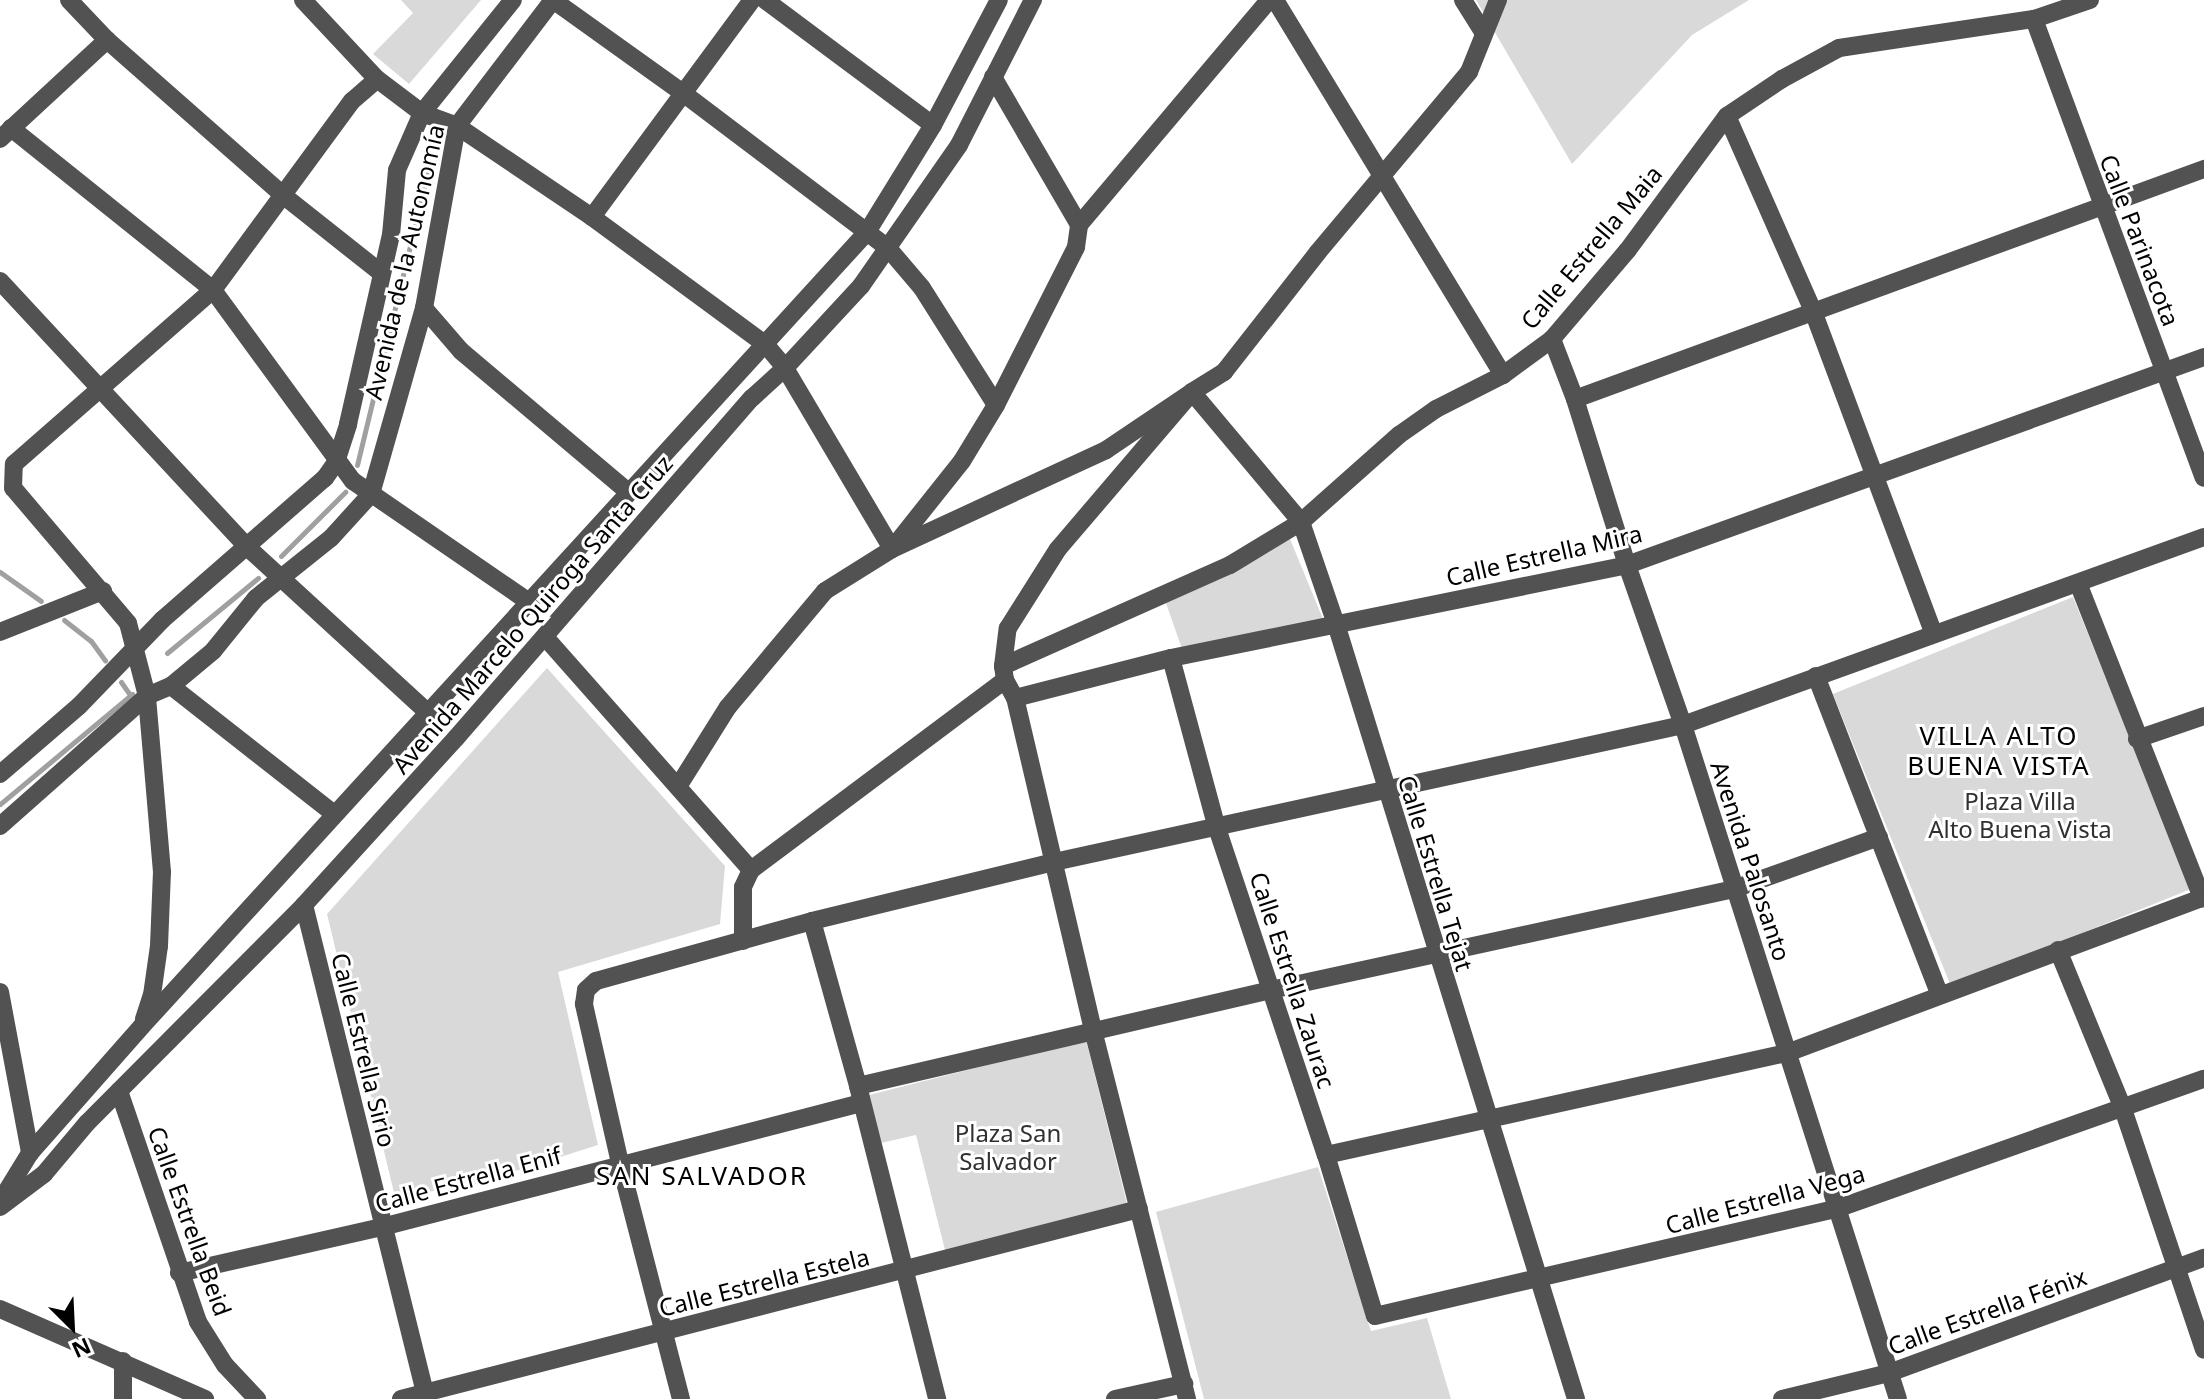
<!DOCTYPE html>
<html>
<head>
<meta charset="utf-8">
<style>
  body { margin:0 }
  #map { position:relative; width:2204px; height:1399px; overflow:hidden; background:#fff; font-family:"Noto Sans",sans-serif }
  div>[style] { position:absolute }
  .green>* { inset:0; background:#d9d9d9; transform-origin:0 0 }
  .stream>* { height:5px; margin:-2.5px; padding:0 2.5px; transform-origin:2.5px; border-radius:2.5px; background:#a0a0a0 }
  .minor>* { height:18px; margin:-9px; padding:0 9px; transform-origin:9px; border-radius:9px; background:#525252 }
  span { translate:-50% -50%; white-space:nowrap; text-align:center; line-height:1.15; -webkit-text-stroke:6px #fff; paint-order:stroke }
  .street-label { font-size:24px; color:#000 }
  .park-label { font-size:24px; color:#303030 }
  .neighbourhood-label { font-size:26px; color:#000; letter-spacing:2px }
  .north { position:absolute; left:32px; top:1287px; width:80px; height:80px; -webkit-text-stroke:6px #fff; paint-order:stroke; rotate:156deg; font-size:22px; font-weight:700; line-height:32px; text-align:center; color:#000 }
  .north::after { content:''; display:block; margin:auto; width:28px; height:36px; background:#000; clip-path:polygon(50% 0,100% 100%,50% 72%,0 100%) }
</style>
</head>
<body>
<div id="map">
  <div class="green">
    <div style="clip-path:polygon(401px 0,481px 0,409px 84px,373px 54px,413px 13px)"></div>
    <div style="clip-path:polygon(1476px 0,1749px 0,1692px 35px,1572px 164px)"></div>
    <div style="clip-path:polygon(1290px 539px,1323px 619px,1182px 649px,1166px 603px,1227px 576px)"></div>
    <div style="left:2073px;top:597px;width:315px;height:259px;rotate:68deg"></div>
    <div style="clip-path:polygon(547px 668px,725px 866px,720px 924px,558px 972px,598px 1145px,472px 1185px,470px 1181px,396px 1201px,327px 914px)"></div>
    <div style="clip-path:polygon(1086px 1040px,1127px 1204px,945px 1250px,916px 1135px,881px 1143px,869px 1095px)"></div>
    <div style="clip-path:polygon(1318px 1167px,1371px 1331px,1427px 1318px,1451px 1399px,1204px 1399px,1156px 1212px)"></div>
  </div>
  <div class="stream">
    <div style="left:357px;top:465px;width:302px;rotate:-76.4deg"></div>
    <div style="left:281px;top:556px;width:91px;rotate:-45deg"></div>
    <div style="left:0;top:572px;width:50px;rotate:35.3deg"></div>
    <div style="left:64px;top:620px;width:34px;rotate:38deg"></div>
    <div style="left:91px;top:641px;width:24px;rotate:54deg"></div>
    <div style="left:167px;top:653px;width:118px;rotate:-39.5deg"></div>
    <div style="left:121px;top:682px;width:16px;rotate:55deg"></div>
    <div style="left:0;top:804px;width:172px;rotate:-39.8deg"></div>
  </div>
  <div class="minor">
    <div style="left:69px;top:0;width:55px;rotate:46.5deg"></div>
    <div style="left:107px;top:40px;width:236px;rotate:41.4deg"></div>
    <div style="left:284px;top:196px;width:124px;rotate:38.4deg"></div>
    <div style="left:303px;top:0;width:108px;rotate:46.9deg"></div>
    <div style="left:377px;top:79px;width:56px;rotate:37.1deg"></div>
    <div style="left:422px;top:113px;width:37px;rotate:20deg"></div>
    <div style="left:457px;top:126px;width:163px;rotate:34deg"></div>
    <div style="left:592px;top:217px;width:216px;rotate:36.3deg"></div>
    <div style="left:766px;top:345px;width:30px;rotate:50deg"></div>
    <div style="left:785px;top:368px;width:210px;rotate:59.4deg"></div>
    <div style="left:892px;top:549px;width:236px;rotate:-24.8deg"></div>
    <div style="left:1106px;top:450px;width:104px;rotate:-34deg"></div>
    <div style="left:1192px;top:392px;width:170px;rotate:50deg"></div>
    <div style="left:1301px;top:522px;width:108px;rotate:71.1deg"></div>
    <div style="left:1336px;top:624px;width:811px;rotate:72.79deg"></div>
    <div style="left:553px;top:0;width:160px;rotate:35.6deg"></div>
    <div style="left:683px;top:93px;width:257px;rotate:37.1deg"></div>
    <div style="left:888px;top:248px;width:52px;rotate:49.6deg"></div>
    <div style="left:922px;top:288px;width:138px;rotate:57.7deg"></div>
    <div style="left:765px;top:0;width:209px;rotate:36.7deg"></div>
    <div style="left:1275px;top:0;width:439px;rotate:58.7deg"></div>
    <div style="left:1463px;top:0;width:39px;rotate:58deg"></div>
    <div style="left:2034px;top:19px;width:489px;rotate:69.7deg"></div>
    <div style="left:993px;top:77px;width:171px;rotate:59.8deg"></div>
    <div style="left:1727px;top:116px;width:213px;rotate:66.2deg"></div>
    <div style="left:1813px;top:311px;width:345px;rotate:69.5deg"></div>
    <div style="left:11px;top:128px;width:259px;rotate:38.7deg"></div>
    <div style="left:213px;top:290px;width:237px;rotate:53.8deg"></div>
    <div style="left:353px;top:481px;width:214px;rotate:34.5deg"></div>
    <div style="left:0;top:139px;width:146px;rotate:-42.8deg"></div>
    <div style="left:592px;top:217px;width:270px;rotate:-53.6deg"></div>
    <div style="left:0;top:281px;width:362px;rotate:47.1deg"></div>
    <div style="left:246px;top:546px;width:246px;rotate:42.5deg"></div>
    <div style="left:424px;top:308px;width:57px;rotate:49.3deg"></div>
    <div style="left:461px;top:351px;width:217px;rotate:40.1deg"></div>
    <div style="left:1552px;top:339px;width:64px;rotate:69deg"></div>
    <div style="left:1575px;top:399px;width:174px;rotate:72.6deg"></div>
    <div style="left:1627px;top:565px;width:170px;rotate:70.7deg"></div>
    <div style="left:1683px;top:725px;width:707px;rotate:72.31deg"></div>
    <div style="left:1575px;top:399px;width:670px;rotate:-20.09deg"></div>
    <div style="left:2078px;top:583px;width:339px;rotate:68.5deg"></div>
    <div style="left:0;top:632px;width:111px;rotate:-21.7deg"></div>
    <div style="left:545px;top:637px;width:311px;rotate:48.5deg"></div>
    <div style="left:1171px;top:658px;width:176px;rotate:74.9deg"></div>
    <div style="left:1217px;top:828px;width:345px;rotate:71.6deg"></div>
    <div style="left:1326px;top:1155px;width:168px;rotate:73.1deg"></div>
    <div style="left:1375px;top:1316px;width:476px;rotate:-13.1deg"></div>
    <div style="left:1839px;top:1208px;width:387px;rotate:-19.5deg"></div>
    <div style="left:1003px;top:666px;width:248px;rotate:-24deg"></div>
    <div style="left:1230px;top:565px;width:83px;rotate:-31.2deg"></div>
    <div style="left:1301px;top:522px;width:131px;rotate:-41.6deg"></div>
    <div style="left:1399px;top:435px;width:45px;rotate:-35.1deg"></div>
    <div style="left:1436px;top:409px;width:75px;rotate:-26.9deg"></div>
    <div style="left:1503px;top:375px;width:61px;rotate:-36.3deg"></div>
    <div style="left:1552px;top:339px;width:116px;rotate:-49.6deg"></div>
    <div style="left:1627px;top:251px;width:168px;rotate:-53.5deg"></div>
    <div style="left:1727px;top:116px;width:66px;rotate:-33.9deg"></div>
    <div style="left:1782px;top:79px;width:65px;rotate:-28.5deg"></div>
    <div style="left:1839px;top:48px;width:197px;rotate:-8.5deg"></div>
    <div style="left:2034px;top:19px;width:59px;rotate:-18.7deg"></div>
    <div style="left:1816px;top:676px;width:340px;rotate:68.8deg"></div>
    <div style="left:171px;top:686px;width:207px;rotate:38.1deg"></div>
    <div style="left:1015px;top:698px;width:161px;rotate:-14.4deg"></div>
    <div style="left:1171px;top:658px;width:465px;rotate:-11.5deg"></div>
    <div style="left:1627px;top:565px;width:613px;rotate:-19.82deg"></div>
    <div style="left:2137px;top:739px;width:71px;rotate:-18.9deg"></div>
    <div style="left:0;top:774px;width:104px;rotate:-40.7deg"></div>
    <div style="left:79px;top:706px;width:120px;rotate:-46deg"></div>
    <div style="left:162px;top:620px;width:216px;rotate:-41.1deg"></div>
    <div style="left:325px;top:478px;width:19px;rotate:-55deg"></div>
    <div style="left:336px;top:462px;width:40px;rotate:-72deg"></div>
    <div style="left:348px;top:424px;width:194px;rotate:-77.2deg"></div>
    <div style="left:391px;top:235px;width:65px;rotate:-84.7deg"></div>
    <div style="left:397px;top:170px;width:62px;rotate:-66.3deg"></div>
    <div style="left:422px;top:113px;width:145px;rotate:-51.2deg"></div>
    <div style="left:679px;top:785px;width:92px;rotate:-57.9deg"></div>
    <div style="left:728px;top:707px;width:151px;rotate:-50.1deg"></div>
    <div style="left:825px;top:591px;width:79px;rotate:-32.1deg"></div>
    <div style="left:892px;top:549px;width:112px;rotate:-51.5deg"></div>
    <div style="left:962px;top:461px;width:66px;rotate:-58.7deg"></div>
    <div style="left:996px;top:405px;width:177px;rotate:-63.1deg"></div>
    <div style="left:1076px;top:247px;width:22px;rotate:-82deg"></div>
    <div style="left:1079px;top:225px;width:294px;rotate:-49.8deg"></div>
    <div style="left:0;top:826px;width:196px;rotate:-41.5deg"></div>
    <div style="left:147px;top:696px;width:26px;rotate:-23deg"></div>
    <div style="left:171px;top:686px;width:55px;rotate:-39.8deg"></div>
    <div style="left:213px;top:651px;width:68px;rotate:-50.9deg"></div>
    <div style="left:256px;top:598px;width:96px;rotate:-38.7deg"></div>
    <div style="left:331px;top:538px;width:59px;rotate:-47.7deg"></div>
    <div style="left:371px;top:494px;width:193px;rotate:-74.1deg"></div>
    <div style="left:424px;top:308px;width:185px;rotate:-79.7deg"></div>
    <div style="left:457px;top:126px;width:158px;rotate:-52.7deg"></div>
    <div style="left:304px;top:905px;width:503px;rotate:76.07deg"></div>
    <div style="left:812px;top:921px;width:171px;rotate:74.4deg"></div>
    <div style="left:858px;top:1086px;width:323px;rotate:75.8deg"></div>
    <div style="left:743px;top:941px;width:54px;rotate:-90deg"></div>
    <div style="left:743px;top:887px;width:19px;rotate:-65deg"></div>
    <div style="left:751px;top:870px;width:317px;rotate:-36.8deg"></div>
    <div style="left:2058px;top:950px;width:169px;rotate:67.7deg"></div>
    <div style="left:2122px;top:1106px;width:257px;rotate:71.4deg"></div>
    <div style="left:0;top:992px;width:164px;rotate:79.4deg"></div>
    <div style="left:144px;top:1019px;width:25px;rotate:-72deg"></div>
    <div style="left:152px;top:995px;width:49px;rotate:-81.9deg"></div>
    <div style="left:159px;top:946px;width:74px;rotate:-87.7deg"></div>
    <div style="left:162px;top:872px;width:177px;rotate:-94.9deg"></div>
    <div style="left:147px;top:696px;width:75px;rotate:-104.6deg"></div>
    <div style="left:128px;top:623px;width:177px;rotate:-130.4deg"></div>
    <div style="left:13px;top:488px;width:24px;rotate:-88deg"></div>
    <div style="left:14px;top:464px;width:264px;rotate:-41.2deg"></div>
    <div style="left:213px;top:290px;width:235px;rotate:-53.7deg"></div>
    <div style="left:352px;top:101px;width:33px;rotate:-41deg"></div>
    <div style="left:858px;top:1086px;width:424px;rotate:-13.1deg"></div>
    <div style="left:1271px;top:990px;width:474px;rotate:-12.3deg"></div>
    <div style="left:1734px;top:889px;width:154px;rotate:-19.7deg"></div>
    <div style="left:119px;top:1091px;width:244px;rotate:71.1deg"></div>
    <div style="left:198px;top:1322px;width:51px;rotate:57.9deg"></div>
    <div style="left:225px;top:1365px;width:47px;rotate:46.7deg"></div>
    <div style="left:1326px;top:1155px;width:472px;rotate:-12.5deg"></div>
    <div style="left:1787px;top:1053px;width:445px;rotate:-20.5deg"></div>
    <div style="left:0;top:1202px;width:57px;rotate:-58.5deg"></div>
    <div style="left:30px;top:1153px;width:169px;rotate:-48.6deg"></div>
    <div style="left:142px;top:1026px;width:1075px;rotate:-47.6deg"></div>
    <div style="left:867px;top:232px;width:126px;rotate:-58.3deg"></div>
    <div style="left:933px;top:125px;width:141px;rotate:-62.2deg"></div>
    <div style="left:0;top:1207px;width:55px;rotate:-36.9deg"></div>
    <div style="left:44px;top:1174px;width:67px;rotate:-49.9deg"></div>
    <div style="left:87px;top:1123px;width:308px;rotate:-45.1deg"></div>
    <div style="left:304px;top:905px;width:226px;rotate:-47.7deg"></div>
    <div style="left:456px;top:738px;width:451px;rotate:-49deg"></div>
    <div style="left:752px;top:398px;width:45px;rotate:-42.3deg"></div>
    <div style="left:785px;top:368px;width:112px;rotate:-47.2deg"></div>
    <div style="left:861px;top:286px;width:172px;rotate:-55.2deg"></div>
    <div style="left:959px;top:145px;width:163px;rotate:-63deg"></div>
    <div style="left:179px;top:1273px;width:208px;rotate:-12.8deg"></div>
    <div style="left:382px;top:1227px;width:495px;rotate:-14.5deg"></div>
    <div style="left:0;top:1309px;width:224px;rotate:23.7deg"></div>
    <div style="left:123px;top:1399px;width:38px;rotate:-90deg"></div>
    <div style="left:401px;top:1399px;width:762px;rotate:-14.44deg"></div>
    <div style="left:681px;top:1399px;width:244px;rotate:-104.5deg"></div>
    <div style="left:620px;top:1163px;width:163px;rotate:-102.8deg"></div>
    <div style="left:584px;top:1004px;width:14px;rotate:-82deg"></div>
    <div style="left:586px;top:990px;width:13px;rotate:-42deg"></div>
    <div style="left:596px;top:981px;width:224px;rotate:-15.5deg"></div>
    <div style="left:812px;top:921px;width:249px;rotate:-13.7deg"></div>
    <div style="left:1054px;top:862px;width:644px;rotate:-12.29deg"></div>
    <div style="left:1683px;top:725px;width:554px;rotate:-19.84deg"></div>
    <div style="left:1115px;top:1399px;width:71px;rotate:-12.3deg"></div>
    <div style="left:1187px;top:1399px;width:381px;rotate:-104.3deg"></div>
    <div style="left:1093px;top:1030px;width:341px;rotate:-103.2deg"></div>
    <div style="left:1015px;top:698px;width:21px;rotate:-119deg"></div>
    <div style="left:1005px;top:680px;width:14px;rotate:-98deg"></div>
    <div style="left:1003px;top:666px;width:38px;rotate:-83deg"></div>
    <div style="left:1008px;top:628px;width:93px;rotate:-57.7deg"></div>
    <div style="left:1058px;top:549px;width:206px;rotate:-49.5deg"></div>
    <div style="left:1192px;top:392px;width:38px;rotate:-32deg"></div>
    <div style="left:1224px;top:372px;width:152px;rotate:-51.9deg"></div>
    <div style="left:1318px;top:252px;width:235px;rotate:-50deg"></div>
    <div style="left:1469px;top:72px;width:78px;rotate:-68.1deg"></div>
    <div style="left:1782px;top:1399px;width:110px;rotate:-13.7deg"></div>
    <div style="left:1889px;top:1373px;width:335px;rotate:-20.1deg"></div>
  </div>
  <div class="street-label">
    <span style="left:2140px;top:240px;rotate:69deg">Calle Parinacota</span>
    <span style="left:1591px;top:247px;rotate:-50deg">Calle Estrella Maia</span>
    <span style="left:404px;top:262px;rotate:-77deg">Avenida de la Autonomía</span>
    <span style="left:1544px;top:555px;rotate:-13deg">Calle Estrella Mira</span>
    <span style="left:532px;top:614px;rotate:-49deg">Avenida Marcelo Quiroga Santa Cruz</span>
    <span style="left:1751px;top:861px;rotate:72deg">Avenida Palosanto</span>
    <span style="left:1436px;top:873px;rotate:73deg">Calle Estrella Tejat</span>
    <span style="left:1293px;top:980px;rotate:72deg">Calle Estrella Zaurac</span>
    <span style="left:364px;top:1050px;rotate:76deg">Calle Estrella Sirio</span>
    <span style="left:468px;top:1179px;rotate:-15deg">Calle Estrella Enif</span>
    <span style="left:1765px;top:1199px;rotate:-15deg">Calle Estrella Vega</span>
    <span style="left:190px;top:1221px;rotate:70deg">Calle Estrella Beid</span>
    <span style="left:764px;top:1282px;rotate:-14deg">Calle Estrella Estela</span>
    <span style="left:1987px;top:1311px;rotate:-20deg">Calle Estrella Fénix</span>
  </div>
  <div class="park-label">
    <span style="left:2020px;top:815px">Plaza Villa<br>Alto Buena Vista</span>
    <span style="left:1008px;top:1147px">Plaza San<br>Salvador</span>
  </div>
  <div class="neighbourhood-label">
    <span style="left:1999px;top:751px">VILLA ALTO<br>BUENA VISTA</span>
    <span style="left:702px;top:1176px">SAN SALVADOR</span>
  </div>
  <div class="north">N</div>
</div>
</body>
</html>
